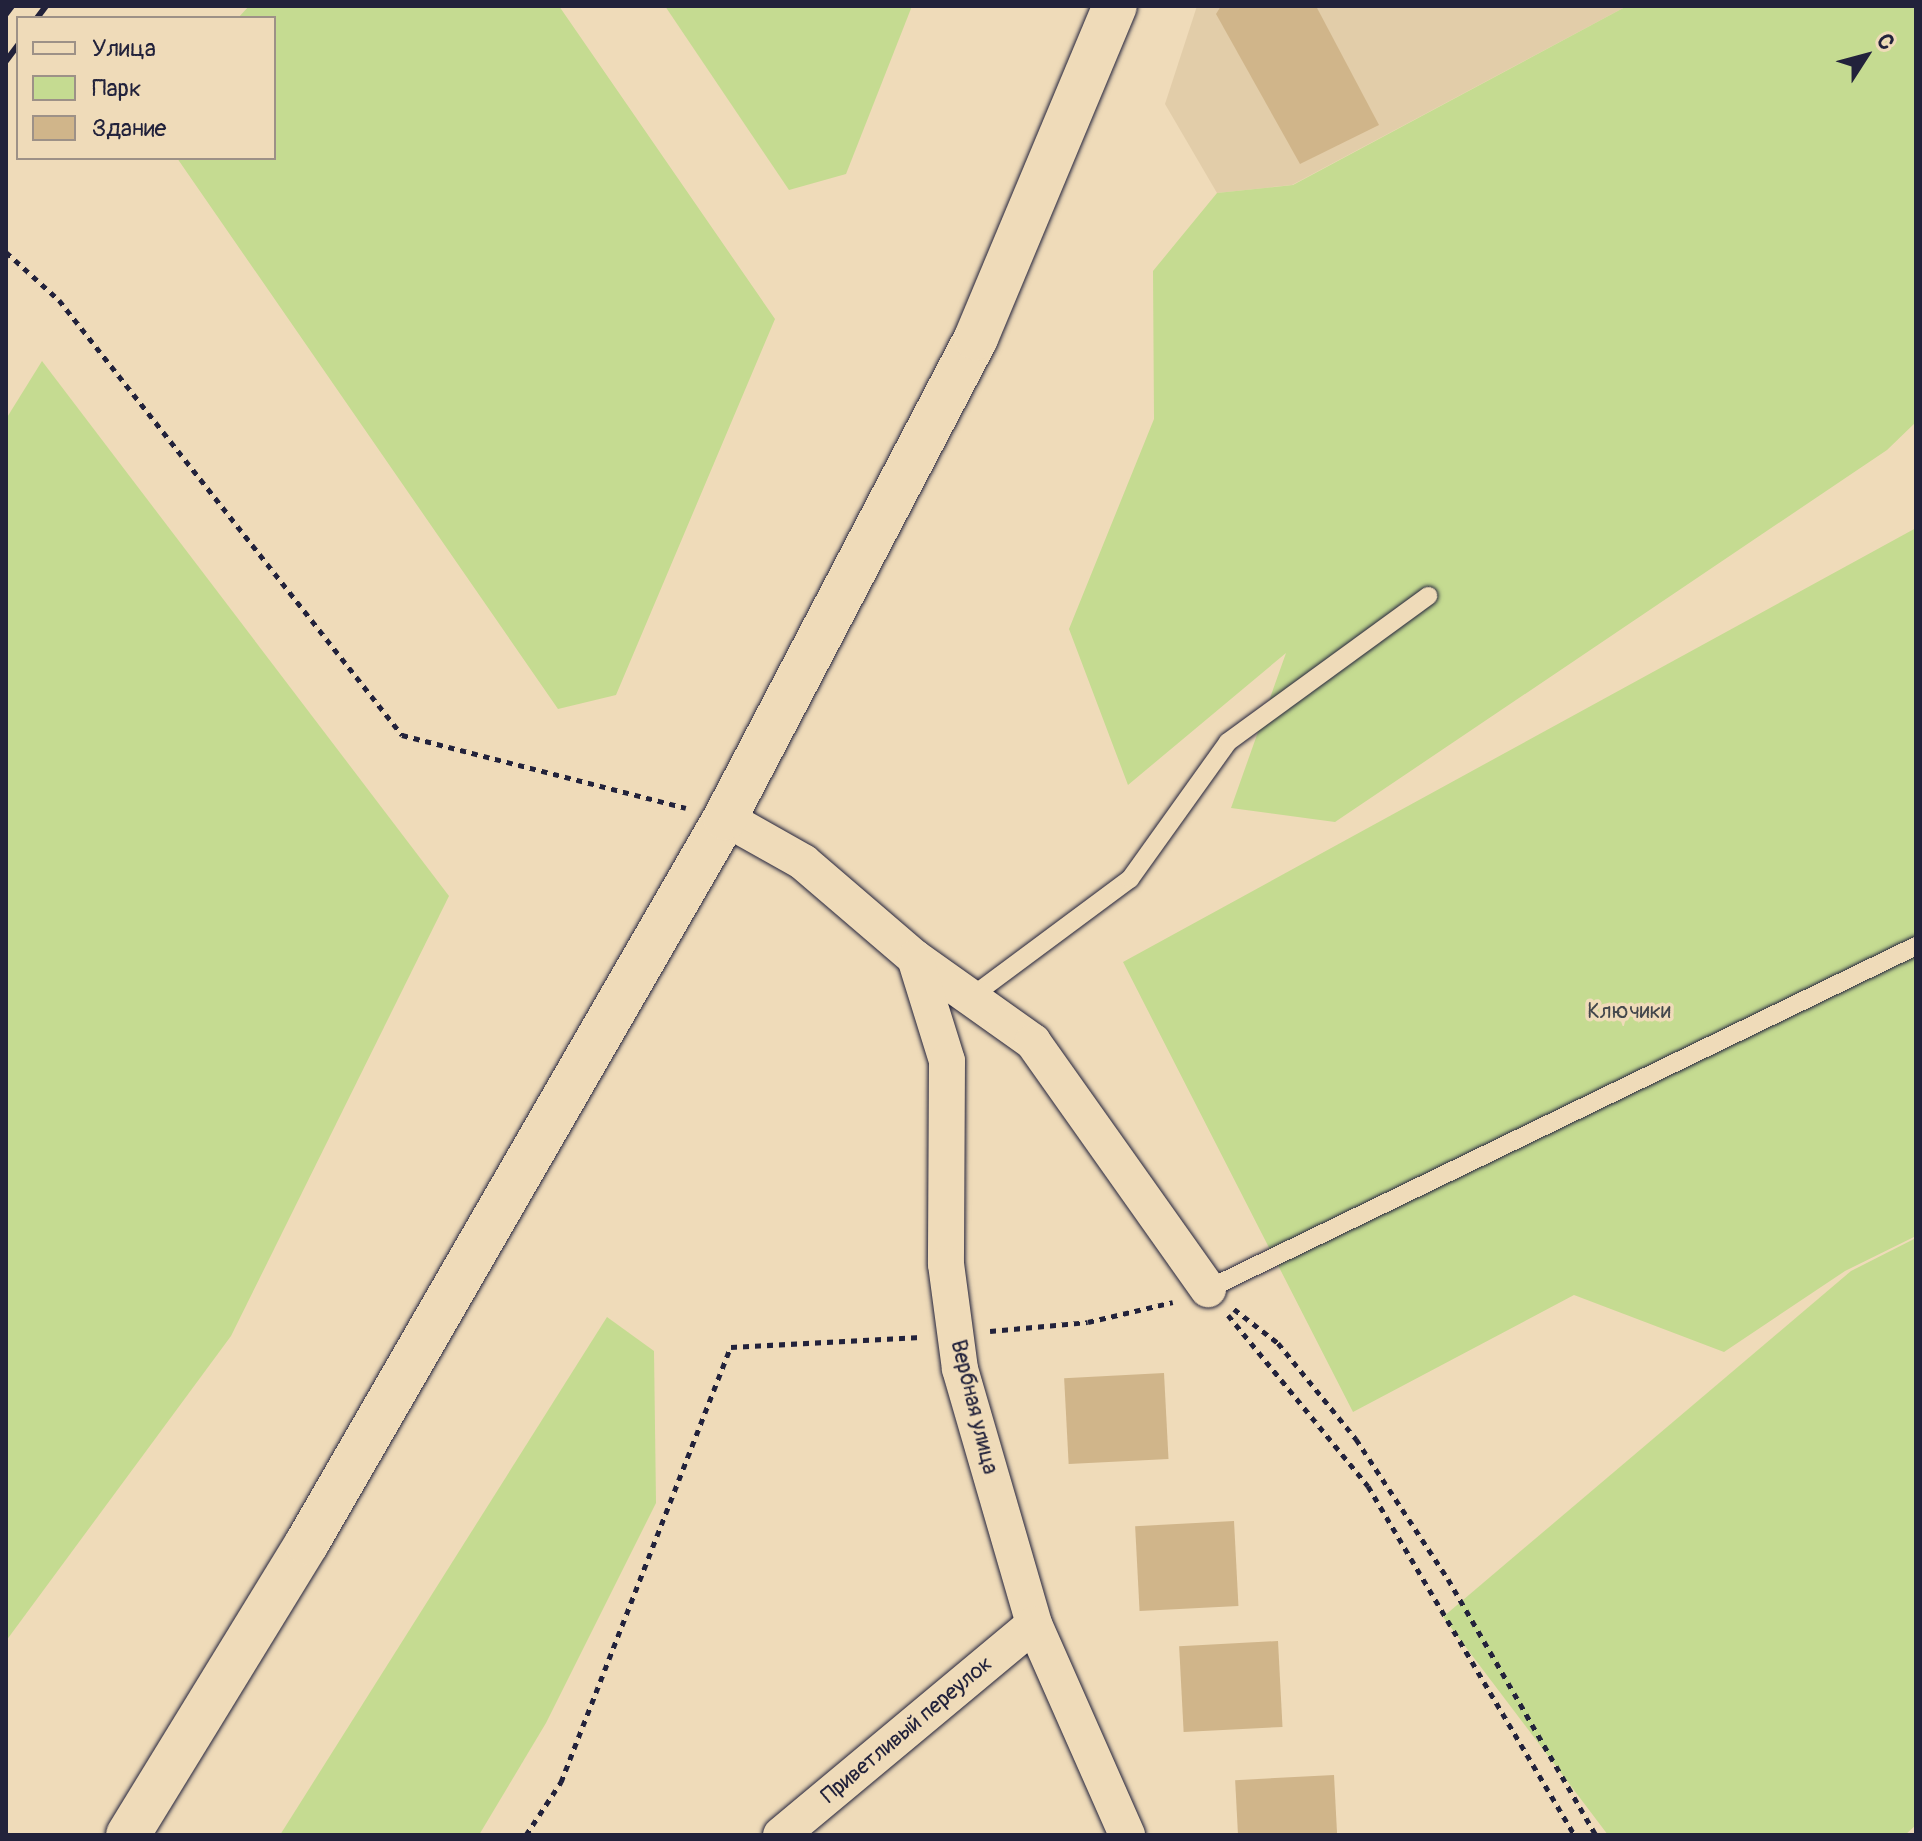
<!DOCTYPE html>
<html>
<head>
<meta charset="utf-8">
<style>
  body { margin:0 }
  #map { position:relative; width:1922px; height:1841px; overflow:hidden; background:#efdbb9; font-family:Pangolin,sans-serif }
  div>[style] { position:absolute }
  .built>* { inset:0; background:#e2cda9 }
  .green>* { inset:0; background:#c5db91 }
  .building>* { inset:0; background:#d0b58a; transform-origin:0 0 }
  .path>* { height:5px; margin-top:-2.5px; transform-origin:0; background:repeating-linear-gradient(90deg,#22223b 0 6px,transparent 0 12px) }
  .roads { filter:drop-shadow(0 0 2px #22223b) drop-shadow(0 0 2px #22223b) }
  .service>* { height:18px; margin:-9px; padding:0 9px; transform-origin:9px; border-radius:9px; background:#efdbb9 }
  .minor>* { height:36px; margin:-18px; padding:0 18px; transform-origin:18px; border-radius:18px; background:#efdbb9 }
  .secondary>* { height:44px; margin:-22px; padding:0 22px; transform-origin:22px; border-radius:22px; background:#efdbb9 }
  .rail>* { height:6px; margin:-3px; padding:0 3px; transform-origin:3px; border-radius:3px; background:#22223b }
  span { translate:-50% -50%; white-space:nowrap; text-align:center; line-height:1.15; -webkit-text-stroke:7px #efdbb9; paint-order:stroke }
  .park-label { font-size:22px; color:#43474c }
  .street-label { font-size:22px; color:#22223b }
  .frame { position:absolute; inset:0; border:8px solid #22223b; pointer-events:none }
  .legend { position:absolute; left:16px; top:16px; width:260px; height:144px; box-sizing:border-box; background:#efdbb9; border:2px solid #9d9187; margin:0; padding:10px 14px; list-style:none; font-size:24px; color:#22223b }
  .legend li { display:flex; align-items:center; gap:16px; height:40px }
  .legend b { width:40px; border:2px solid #9d9187 }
  .north { position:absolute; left:1826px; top:16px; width:80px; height:80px; -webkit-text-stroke:6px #efdbb9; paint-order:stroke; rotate:54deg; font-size:22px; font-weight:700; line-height:32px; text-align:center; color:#22223b }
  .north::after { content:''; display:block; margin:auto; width:28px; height:36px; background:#22223b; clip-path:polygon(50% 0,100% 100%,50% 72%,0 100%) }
</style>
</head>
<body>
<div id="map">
  <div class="built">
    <div style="clip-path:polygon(1197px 6px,1627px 6px,1292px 185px,1217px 193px,1165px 104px)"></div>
  </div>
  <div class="green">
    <div style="clip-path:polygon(249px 6px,559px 6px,775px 319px,616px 695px,558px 709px,177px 158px,274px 158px,274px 18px,238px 18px)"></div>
    <div style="clip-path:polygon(665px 6px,912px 6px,846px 174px,789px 190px)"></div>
    <div style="clip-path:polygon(1627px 6px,1916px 6px,1916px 422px,1887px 450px,1335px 822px,1231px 808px,1286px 653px,1128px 785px,1069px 629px,1154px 419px,1153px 271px,1217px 193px,1293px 185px)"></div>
    <div style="clip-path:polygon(42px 361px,449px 896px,231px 1336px,6px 1641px,6px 419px)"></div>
    <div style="clip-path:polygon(1916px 528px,1916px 1236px,1845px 1271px,1724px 1352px,1574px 1295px,1353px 1412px,1123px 962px)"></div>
    <div style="clip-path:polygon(1916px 1238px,1916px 1825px,1905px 1835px,1608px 1835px,1443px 1617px,1851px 1271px)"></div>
    <div style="clip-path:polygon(607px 1317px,654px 1351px,656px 1503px,546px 1723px,479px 1835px,280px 1835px)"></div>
  </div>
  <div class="building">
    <div style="clip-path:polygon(1221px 6px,1316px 6px,1379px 125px,1300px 164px,1216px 14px)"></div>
    <div style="left:1164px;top:1373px;width:86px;height:100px;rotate:87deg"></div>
    <div style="left:1234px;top:1521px;width:85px;height:99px;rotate:87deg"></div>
    <div style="left:1278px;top:1641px;width:86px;height:99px;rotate:87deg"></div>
    <div style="left:1334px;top:1775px;width:60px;height:99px;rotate:87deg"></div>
  </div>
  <div class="path">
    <div style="left:6px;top:252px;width:72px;rotate:42.2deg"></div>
    <div style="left:59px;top:300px;width:554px;rotate:51.74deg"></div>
    <div style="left:402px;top:735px;width:293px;rotate:14.4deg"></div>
    <div style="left:1234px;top:1309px;width:56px;rotate:37.7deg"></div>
    <div style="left:1278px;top:1343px;width:124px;rotate:50.9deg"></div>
    <div style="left:1356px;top:1439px;width:168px;rotate:56.7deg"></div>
    <div style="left:1448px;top:1579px;width:296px;rotate:60deg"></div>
    <div style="left:1228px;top:1315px;width:221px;rotate:50.7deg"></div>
    <div style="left:1368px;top:1486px;width:405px;rotate:59.4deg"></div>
    <div style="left:990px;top:1331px;width:98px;rotate:-5.2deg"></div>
    <div style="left:1088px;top:1322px;width:87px;rotate:-13.2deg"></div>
    <div style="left:526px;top:1835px;width:64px;rotate:-56.6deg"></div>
    <div style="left:561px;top:1782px;width:467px;rotate:-68.7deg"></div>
    <div style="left:731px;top:1347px;width:190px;rotate:-3deg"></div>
  </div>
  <div class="roads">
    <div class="service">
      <div style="left:971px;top:997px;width:198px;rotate:-36.6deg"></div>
      <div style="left:1130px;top:879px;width:168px;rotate:-54.4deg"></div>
      <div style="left:1228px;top:742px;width:248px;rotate:-36.1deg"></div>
      <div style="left:1208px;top:1289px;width:787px;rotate:-25.85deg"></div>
    </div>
    <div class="minor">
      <div style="left:725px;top:818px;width:90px;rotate:29.4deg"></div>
      <div style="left:803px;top:862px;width:148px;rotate:40.6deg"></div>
      <div style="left:915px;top:958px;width:145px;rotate:35.4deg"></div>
      <div style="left:1033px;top:1042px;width:303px;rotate:54.7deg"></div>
      <div style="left:915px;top:958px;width:108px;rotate:72.7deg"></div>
      <div style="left:947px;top:1061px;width:203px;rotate:90.3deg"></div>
      <div style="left:946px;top:1264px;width:106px;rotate:82.4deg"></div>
      <div style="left:960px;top:1369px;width:266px;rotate:73.8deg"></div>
      <div style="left:1034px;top:1624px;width:231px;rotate:66.2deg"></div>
      <div style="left:781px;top:1835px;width:329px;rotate:-39.8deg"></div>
    </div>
    <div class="secondary">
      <div style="left:128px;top:1835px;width:342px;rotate:-58.5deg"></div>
      <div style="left:307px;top:1543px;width:837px;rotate:-60.03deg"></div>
      <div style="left:725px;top:818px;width:542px;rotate:-62.39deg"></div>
      <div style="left:976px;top:338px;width:360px;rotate:-67.3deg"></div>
    </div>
  </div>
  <div class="rail">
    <div style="left:6px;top:14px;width:10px;rotate:-53deg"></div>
    <div style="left:37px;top:18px;width:15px;rotate:-53deg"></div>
    <div style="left:6px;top:61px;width:20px;rotate:-53deg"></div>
  </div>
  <div class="park-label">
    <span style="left:1629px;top:1012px">Ключики</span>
  </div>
  <div class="street-label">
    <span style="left:974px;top:1407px;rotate:76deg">Вербная улица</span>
    <span style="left:907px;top:1730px;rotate:-40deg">Приветливый переулок</span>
  </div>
  <div class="frame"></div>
  <ul class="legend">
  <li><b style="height:10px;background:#efdbb9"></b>Улица</li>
  <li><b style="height:22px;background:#c5db91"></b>Парк</li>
  <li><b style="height:22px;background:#d0b58a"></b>Здание</li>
  </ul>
  <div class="north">С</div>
</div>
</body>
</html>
